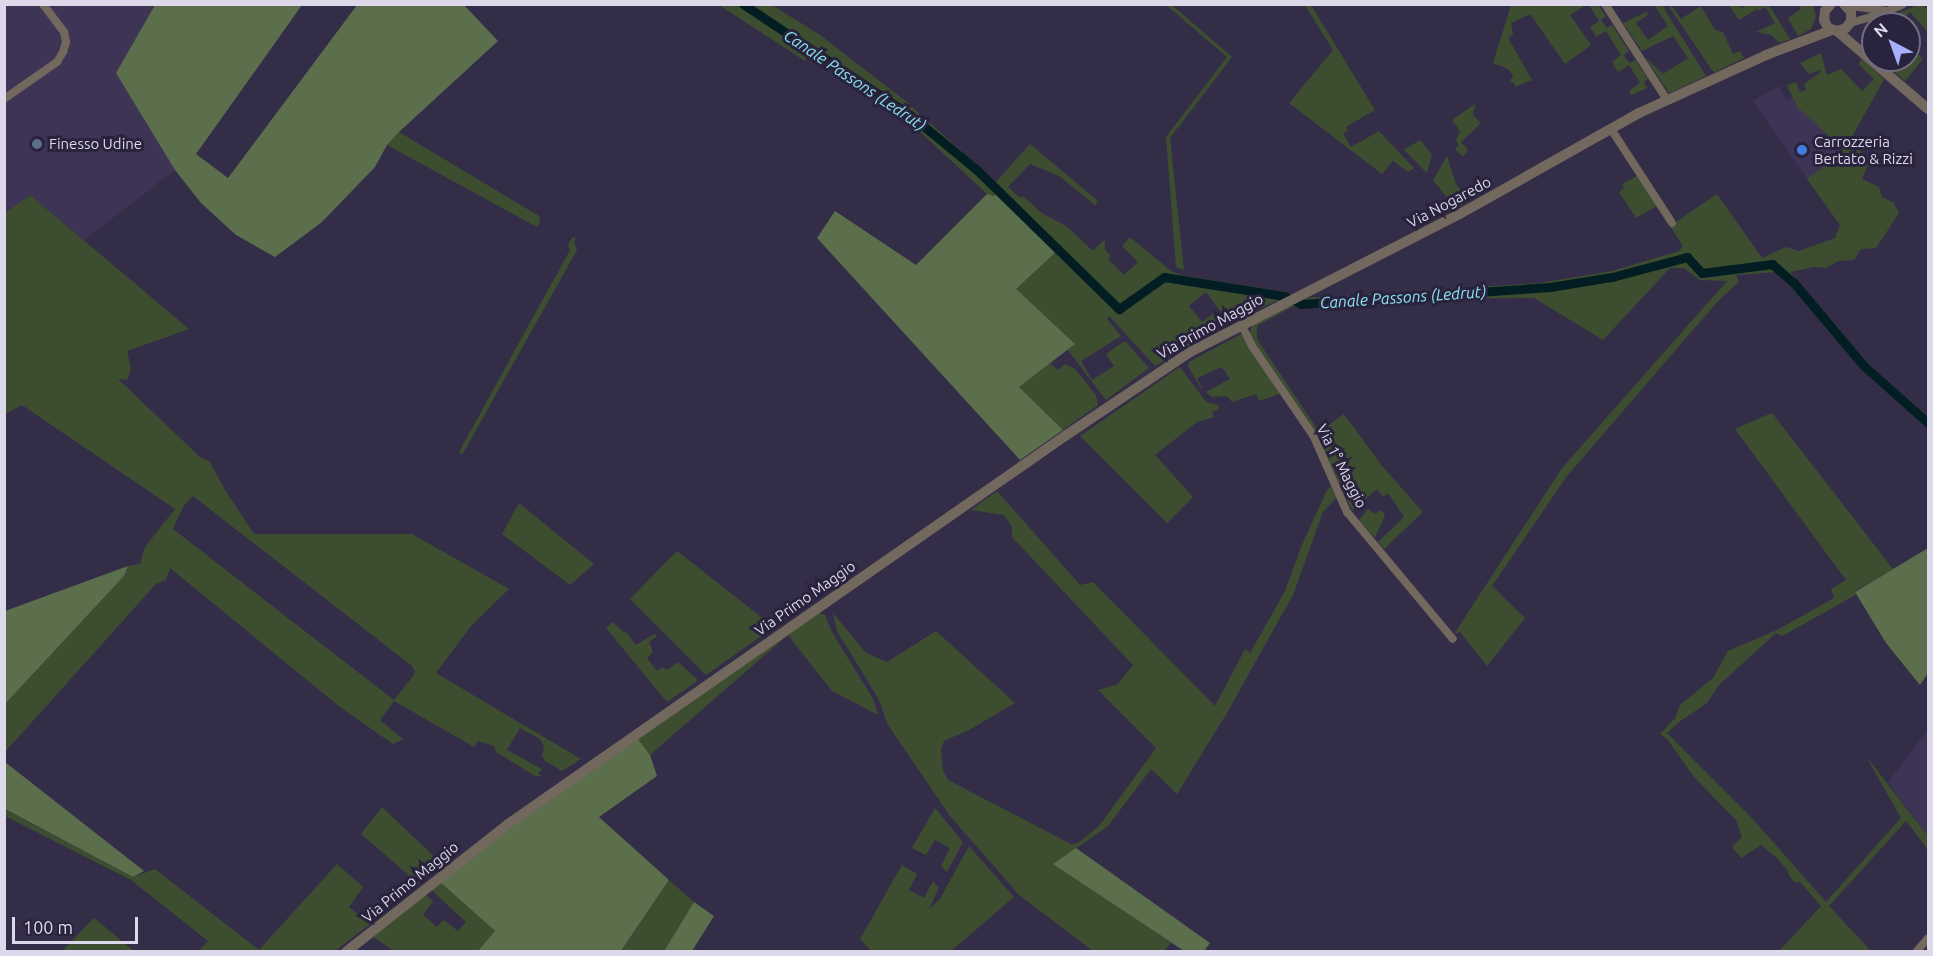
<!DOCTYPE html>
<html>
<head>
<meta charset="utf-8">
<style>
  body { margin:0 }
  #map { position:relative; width:1933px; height:956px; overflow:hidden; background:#342d48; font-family:Ubuntu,sans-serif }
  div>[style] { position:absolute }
  .built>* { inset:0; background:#3e3556 }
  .green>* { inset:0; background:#3d4e30 }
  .forest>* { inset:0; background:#5b6f4c }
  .canal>* { height:9px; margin:-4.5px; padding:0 4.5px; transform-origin:4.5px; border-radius:4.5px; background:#021e22 }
  .minor>* { height:8px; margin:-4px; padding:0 4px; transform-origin:4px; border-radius:4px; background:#73685e }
  .tertiary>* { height:10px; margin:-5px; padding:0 5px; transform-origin:5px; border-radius:5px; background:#73685e }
  .dots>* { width:16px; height:16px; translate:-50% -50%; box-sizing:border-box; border:3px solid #2a233d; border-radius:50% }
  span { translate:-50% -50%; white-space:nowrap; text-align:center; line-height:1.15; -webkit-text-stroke:6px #2a233d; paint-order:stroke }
  .poi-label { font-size:15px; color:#ddd9ea }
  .left { translate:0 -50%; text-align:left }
  .street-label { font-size:15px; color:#ddd9ea }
  .water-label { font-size:16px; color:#8ae2f1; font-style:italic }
  .frame { position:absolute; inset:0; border:6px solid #ddd9ea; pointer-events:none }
  .north { position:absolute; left:1861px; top:12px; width:60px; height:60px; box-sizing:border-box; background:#2a233d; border:2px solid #726c82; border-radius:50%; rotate:319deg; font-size:16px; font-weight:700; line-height:24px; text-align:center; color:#ddd9ea }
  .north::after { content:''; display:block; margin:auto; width:21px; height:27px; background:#a8b0fc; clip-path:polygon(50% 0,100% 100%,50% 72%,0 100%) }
  .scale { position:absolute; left:12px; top:917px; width:126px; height:27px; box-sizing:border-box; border:3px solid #ddd9ea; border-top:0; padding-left:8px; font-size:18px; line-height:21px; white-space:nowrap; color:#ddd9ea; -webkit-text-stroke:4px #2a233d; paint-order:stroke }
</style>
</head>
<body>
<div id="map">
  <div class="built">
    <div style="clip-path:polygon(5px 5px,155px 5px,117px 73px,175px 170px,84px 240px,30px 195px,5px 213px)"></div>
    <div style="clip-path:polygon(1779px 86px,1787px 101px,1793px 98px,1795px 104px,1864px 160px,1840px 225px,1753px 101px)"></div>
    <div style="clip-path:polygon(1928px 729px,1928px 836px,1888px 782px)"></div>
  </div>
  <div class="green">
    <div style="clip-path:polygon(1921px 4px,1928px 10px,1928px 32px,1910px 12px,1898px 24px,1887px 24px,1883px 19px)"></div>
    <div style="clip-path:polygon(719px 5px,772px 5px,820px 35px,903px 99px,996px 182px,1030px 144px,1097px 200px,1096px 206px,1059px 176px,1030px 164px,1008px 187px,1020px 198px,1023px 196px,1040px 212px,1066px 226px,1093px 251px,1105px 239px,1105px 250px,1111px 256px,1108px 259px,1124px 275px,1138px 262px,1122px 246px,1130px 237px,1171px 271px,1181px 275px,1285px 292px,1289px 295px,1229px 323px,1206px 292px,1189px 306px,1202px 322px,1214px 313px,1223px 326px,1155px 366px,1109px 316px,1107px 319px,1121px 336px,1081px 361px,1092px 380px,1114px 366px,1106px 354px,1125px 341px,1149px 368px,1106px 400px,1067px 349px,1074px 343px,1015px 289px,1060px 247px,1001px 190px,994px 196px,987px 194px,901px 114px,895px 102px,887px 103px,868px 87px,811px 51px,805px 61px)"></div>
    <div style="clip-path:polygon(1166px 5px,1172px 5px,1232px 57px,1170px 138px,1184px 270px,1176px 267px,1166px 137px,1227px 57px)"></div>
    <div style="clip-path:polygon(1305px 5px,1311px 5px,1375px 110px,1346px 127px,1348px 131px,1343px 134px,1351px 147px,1379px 131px,1414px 168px,1408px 172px,1393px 161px,1382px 174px,1289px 103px,1333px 50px)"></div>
    <div style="clip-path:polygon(1511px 5px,1586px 5px,1570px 15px,1591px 45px,1565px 64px,1530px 14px,1511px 23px,1513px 35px,1508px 38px,1532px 80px,1515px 87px,1515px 84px,1510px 82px,1513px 76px,1508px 69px,1493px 63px)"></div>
    <div style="clip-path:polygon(1589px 5px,1598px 5px,1606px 16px,1601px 20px,1607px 28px,1612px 25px,1629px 51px,1624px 55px,1626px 59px,1630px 63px,1635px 60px,1648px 79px,1644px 82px,1647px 88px,1631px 95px,1629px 91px,1640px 83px,1629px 65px,1618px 72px,1612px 62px,1621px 55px,1606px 31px,1596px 37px,1590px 27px,1599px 21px)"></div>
    <div style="clip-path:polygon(1654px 5px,1662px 5px,1706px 76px,1669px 93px,1645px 57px,1663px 74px,1688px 58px,1673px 36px,1642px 51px,1623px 23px,1646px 12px,1649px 14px,1636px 23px,1648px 40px,1668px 26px)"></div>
    <div style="clip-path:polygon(1729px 5px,1738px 5px,1742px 8px,1746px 5px,1769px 5px,1790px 39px,1780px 43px,1771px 35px,1756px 32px,1775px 23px,1765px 7px,1758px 11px,1757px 9px,1739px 20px)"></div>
    <div style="clip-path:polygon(1799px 5px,1813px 5px,1816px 16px,1811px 29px,1798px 36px,1788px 18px,1801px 9px)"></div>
    <div style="clip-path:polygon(1672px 6px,1681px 19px,1701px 6px,1715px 30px,1723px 32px,1733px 54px,1740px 51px,1744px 58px,1715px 72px,1712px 70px,1669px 7px)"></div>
    <div style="clip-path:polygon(1909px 45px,1923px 59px,1905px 81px,1880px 60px,1909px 60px)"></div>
    <div style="clip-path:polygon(1821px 53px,1827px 75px,1841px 69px,1862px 91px,1874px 79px,1858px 64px,1862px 59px,1884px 79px,1849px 142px,1870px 159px,1862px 179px,1879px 187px,1882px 197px,1894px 203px,1899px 213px,1876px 248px,1861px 249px,1854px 260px,1838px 261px,1826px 268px,1814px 267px,1790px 272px,1867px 365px,1928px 419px,1928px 426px,1863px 370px,1779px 272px,1736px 275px,1739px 282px,1718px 301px,1567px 476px,1492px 586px,1525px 618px,1487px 666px,1460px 632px,1454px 634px,1562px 468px,1727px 281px,1700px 280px,1684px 268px,1670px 268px,1603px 340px,1534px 298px,1416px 299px,1292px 307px,1257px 326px,1257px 339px,1319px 432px,1344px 414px,1382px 466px,1423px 512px,1384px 549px,1378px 542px,1404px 517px,1388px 493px,1383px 497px,1377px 489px,1363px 501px,1364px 503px,1352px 510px,1316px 435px,1253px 342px,1250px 334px,1252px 325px,1308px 298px,1539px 283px,1612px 271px,1679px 251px,1683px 246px,1670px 226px,1717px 194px,1762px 258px,1786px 247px,1799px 251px,1835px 238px,1840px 225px,1807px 179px,1837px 157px,1839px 145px,1797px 107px,1787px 85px,1796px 82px,1800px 92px,1806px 90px,1804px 84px,1821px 72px,1820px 70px,1809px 74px,1800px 63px)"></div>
    <div style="clip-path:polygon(1475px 104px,1473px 115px,1481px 123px,1461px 142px,1468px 150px,1463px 157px,1455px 149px,1459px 145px,1456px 140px,1460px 131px,1452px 120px)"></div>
    <div style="clip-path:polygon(399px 132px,539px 216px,540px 222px,537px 227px,387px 145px)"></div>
    <div style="clip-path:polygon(1420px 140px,1432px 154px,1427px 173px,1404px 150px)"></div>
    <div style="clip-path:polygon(1447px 156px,1455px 182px,1468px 202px,1459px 207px,1453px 205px,1433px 180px)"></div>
    <div style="clip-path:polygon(1637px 176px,1657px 206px,1636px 218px,1619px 192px,1624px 188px,1622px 184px)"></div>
    <div style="clip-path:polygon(evenodd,30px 195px,189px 329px,127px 351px,131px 369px,127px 380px,118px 379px,200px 457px,209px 461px,225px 490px,254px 534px,412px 534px,509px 589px,471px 626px,436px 673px,581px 759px,562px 771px,545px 761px,542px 756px,544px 746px,540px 739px,520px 728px,507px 750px,542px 769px,538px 774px,542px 776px,535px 776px,496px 752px,494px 746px,478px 741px,474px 747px,394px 701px,380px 720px,403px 739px,393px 744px,340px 707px,170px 568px,166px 580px,156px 584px,5px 752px,5px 704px,124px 576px,128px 566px,140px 564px,145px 547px,175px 509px,22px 405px,5px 414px,5px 213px,30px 195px,193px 496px,412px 666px,415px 671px,413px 676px,394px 700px,173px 529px,184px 505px,193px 496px)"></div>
    <div style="clip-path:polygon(576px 237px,574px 243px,577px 250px,462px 455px,459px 452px,570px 250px,568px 245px,572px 238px)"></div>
    <div style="clip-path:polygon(1241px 334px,1280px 394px,1259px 401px,1256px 394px,1232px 402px,1227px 396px,1212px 397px,1206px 392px,1230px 379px,1222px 367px,1197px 378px,1202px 388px,1200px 387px,1188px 366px,1189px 362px)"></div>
    <div style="clip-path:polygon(1050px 363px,1058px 370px,1065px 364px,1075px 369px,1096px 395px,1098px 405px,1063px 430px,1019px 387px)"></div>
    <div style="clip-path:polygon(1180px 367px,1206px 402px,1219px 405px,1219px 409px,1212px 412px,1214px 417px,1197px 422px,1155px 455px,1193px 497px,1167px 523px,1080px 436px)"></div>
    <div style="clip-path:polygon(1772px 413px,1893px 569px,1855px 591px,1857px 594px,1795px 629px,1782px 636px,1776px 633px,1719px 685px,1707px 703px,1679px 722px,1667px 733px,1751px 817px,1826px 902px,1901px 818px,1866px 756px,1928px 836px,1928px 850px,1906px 821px,1829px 906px,1871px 951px,1779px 951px,1821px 906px,1800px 882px,1794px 882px,1790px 877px,1788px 871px,1777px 858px,1761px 845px,1741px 858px,1732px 847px,1742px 837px,1736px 820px,1694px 777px,1667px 739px,1660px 734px,1675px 718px,1680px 705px,1713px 678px,1728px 651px,1777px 630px,1834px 598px,1831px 589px,1846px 580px,1735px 429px)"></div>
    <div style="clip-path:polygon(1331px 486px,1336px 498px,1323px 512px,1293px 595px,1227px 713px,1177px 794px,1151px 769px,1108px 826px,1054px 864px,1171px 943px,1164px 951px,1093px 951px,1019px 895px,950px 816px,888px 725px,878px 698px,837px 631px,833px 613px,866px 653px,887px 662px,936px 631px,1015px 703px,969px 730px,944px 741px,941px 750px,943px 770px,948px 780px,1071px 844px,1078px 843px,1099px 826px,1156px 748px,1098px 690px,1118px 684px,1133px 665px,1012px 537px,1012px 527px,1004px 515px,971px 510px,997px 491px,1080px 585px,1093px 582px,1215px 706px,1245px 649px,1250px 653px,1285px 591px,1301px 547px,1327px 490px)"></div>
    <div style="clip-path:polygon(519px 503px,594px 564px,570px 585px,502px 534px)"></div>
    <div style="clip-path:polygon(1368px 509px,1375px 514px,1381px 510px,1385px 515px,1375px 538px,1359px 520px)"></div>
    <div style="clip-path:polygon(677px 551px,774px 627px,706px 675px,630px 599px)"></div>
    <div style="clip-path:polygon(819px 613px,825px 615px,832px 632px,873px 699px,878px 715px,832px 691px,788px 635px,650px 755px,638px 739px,788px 634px)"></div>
    <div style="clip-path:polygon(613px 622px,623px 632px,625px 631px,636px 645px,654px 634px,657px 636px,649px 642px,653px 652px,647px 658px,657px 671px,663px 667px,667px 670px,678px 662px,697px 679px,696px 682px,667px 702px,606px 628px)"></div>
    <div style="clip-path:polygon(382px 807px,442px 864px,419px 884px,361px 834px)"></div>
    <div style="clip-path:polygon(935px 808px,963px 842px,947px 872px,941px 866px,950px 848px,935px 840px,926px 855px,912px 848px)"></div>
    <div style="clip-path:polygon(4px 809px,133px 877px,155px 869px,259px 950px,337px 864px,363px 887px,349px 907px,370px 924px,335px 951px,198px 951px,208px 941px,131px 880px,5px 816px)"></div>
    <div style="clip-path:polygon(969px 846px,1014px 897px,951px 951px,871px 951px,860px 939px,902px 865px,917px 874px,909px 890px,924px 898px,933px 881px,939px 888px,929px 909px,940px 899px)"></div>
    <div style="clip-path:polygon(669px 880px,694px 902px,664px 951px,621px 952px)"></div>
    <div style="clip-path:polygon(440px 882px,495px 931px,478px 952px,394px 951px,373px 937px,426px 894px,433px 902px,423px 915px,437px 927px,444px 920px,458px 931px,466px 922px,431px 890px)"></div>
    <div style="clip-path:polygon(94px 918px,134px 951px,62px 951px)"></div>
  </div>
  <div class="forest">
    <div style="clip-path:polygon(155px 5px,302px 5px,196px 154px,228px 178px,357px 5px,464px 5px,498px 41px,399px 132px,387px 145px,375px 167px,322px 222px,275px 257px,236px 235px,201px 203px,175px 170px,116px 73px)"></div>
    <div style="clip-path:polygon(1001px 190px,1060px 248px,1016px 289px,1075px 344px,1019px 387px,1063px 430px,1020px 460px,817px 238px,835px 211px,916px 265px,987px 194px,994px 196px)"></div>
    <div style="clip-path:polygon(1928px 548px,1928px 673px,1920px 685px,1886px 643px,1855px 592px)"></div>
    <div style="clip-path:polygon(128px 566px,124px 576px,5px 704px,5px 611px)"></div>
    <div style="clip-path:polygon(638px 739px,650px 755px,657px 776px,599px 817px,669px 880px,621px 951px,478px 951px,495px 931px,440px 882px,507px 830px)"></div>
    <div style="clip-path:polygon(4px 762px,5px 762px,144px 871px,133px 877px,5px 809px)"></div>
    <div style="clip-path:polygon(1076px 848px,1210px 943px,1204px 951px,1184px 951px,1053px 864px)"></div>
    <div style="clip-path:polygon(694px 902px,714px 916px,692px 951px,664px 951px)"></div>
  </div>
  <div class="canal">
    <div style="left:743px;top:4px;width:201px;rotate:33.6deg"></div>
    <div style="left:910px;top:115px;width:87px;rotate:39.4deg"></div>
    <div style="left:977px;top:170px;width:199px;rotate:44.4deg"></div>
    <div style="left:1119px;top:309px;width:55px;rotate:-35.4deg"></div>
    <div style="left:1164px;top:277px;width:121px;rotate:9deg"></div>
    <div style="left:1284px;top:296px;width:19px;rotate:25deg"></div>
    <div style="left:1301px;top:304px;width:250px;rotate:-3.9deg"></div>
    <div style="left:1550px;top:287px;width:63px;rotate:-9.2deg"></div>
    <div style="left:1612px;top:277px;width:78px;rotate:-14.9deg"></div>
    <div style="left:1687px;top:257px;width:22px;rotate:47deg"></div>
    <div style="left:1702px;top:273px;width:71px;rotate:-7.3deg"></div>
    <div style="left:1772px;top:264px;width:29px;rotate:41deg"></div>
    <div style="left:1794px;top:283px;width:109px;rotate:49.9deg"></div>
    <div style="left:1864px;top:366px;width:86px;rotate:41.7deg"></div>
  </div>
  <div class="minor">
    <div style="left:1605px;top:4px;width:114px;rotate:57.1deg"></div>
    <div style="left:1845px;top:5px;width:42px;rotate:8.1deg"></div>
    <div style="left:1850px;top:23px;width:32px;rotate:-16deg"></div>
    <div style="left:1881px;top:14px;width:24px;rotate:-24deg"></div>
    <div style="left:4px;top:99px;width:65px;rotate:-34.9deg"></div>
    <div style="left:57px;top:62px;width:12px;rotate:-59deg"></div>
    <div style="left:63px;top:52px;width:10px;rotate:-73deg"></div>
    <div style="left:66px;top:42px;width:10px;rotate:-101deg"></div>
    <div style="left:64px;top:32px;width:35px;rotate:-127deg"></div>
    <div style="left:1611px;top:129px;width:112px;rotate:57deg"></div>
    <div style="left:1241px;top:324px;width:25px;rotate:63deg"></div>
    <div style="left:1252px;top:346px;width:110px;rotate:55.7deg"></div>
    <div style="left:1314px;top:437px;width:82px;rotate:66.3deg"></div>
    <div style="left:1347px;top:512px;width:165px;rotate:50.2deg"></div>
    <div style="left:1916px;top:952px;width:18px;rotate:-49deg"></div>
  </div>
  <div class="tertiary">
    <div style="left:1831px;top:4px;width:9px;rotate:131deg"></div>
    <div style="left:1825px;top:11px;width:9px;rotate:96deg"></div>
    <div style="left:1824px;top:20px;width:9px;rotate:63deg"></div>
    <div style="left:1828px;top:28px;width:9px;rotate:18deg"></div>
    <div style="left:1837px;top:31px;width:9px;rotate:-18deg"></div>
    <div style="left:1846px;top:28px;width:9px;rotate:-54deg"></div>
    <div style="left:1851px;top:21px;width:9px;rotate:-90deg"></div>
    <div style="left:1851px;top:12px;width:11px;rotate:-131deg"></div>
    <div style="left:1837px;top:31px;width:120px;rotate:40.6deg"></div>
    <div style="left:346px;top:952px;width:206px;rotate:-38.3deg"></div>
    <div style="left:508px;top:824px;width:679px;rotate:-34.86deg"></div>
    <div style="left:1065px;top:436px;width:151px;rotate:-33.9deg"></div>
    <div style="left:1190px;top:352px;width:301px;rotate:-27.1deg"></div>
    <div style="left:1458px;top:215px;width:208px;rotate:-29.4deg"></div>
    <div style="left:1639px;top:113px;width:140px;rotate:-24.5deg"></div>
    <div style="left:1766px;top:55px;width:71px;rotate:-20.7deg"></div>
  </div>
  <div class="dots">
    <div style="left:37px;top:144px;background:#5c6f8a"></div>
    <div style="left:1802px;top:150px;background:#3f7fe0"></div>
  </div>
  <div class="poi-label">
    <span class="left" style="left:1814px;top:150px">Carrozzeria<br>Bertato &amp; Rizzi</span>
    <span class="left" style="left:49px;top:144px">Finesso Udine</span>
  </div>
  <div class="street-label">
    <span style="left:1449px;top:202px;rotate:-28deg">Via Nogaredo</span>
    <span style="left:1210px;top:326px;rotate:-29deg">Via Primo Maggio</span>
    <span style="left:1342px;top:466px;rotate:63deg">Via 1° Maggio</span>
    <span style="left:805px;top:598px;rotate:-35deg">Via Primo Maggio</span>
    <span style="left:410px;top:882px;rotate:-39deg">Via Primo Maggio</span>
  </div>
  <div class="water-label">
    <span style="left:855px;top:80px;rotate:34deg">Canale Passons (Ledrut)</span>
    <span style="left:1403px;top:297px;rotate:-4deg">Canale Passons (Ledrut)</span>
  </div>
  <div class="frame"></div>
  <div class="north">N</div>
  <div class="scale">100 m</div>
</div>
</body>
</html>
